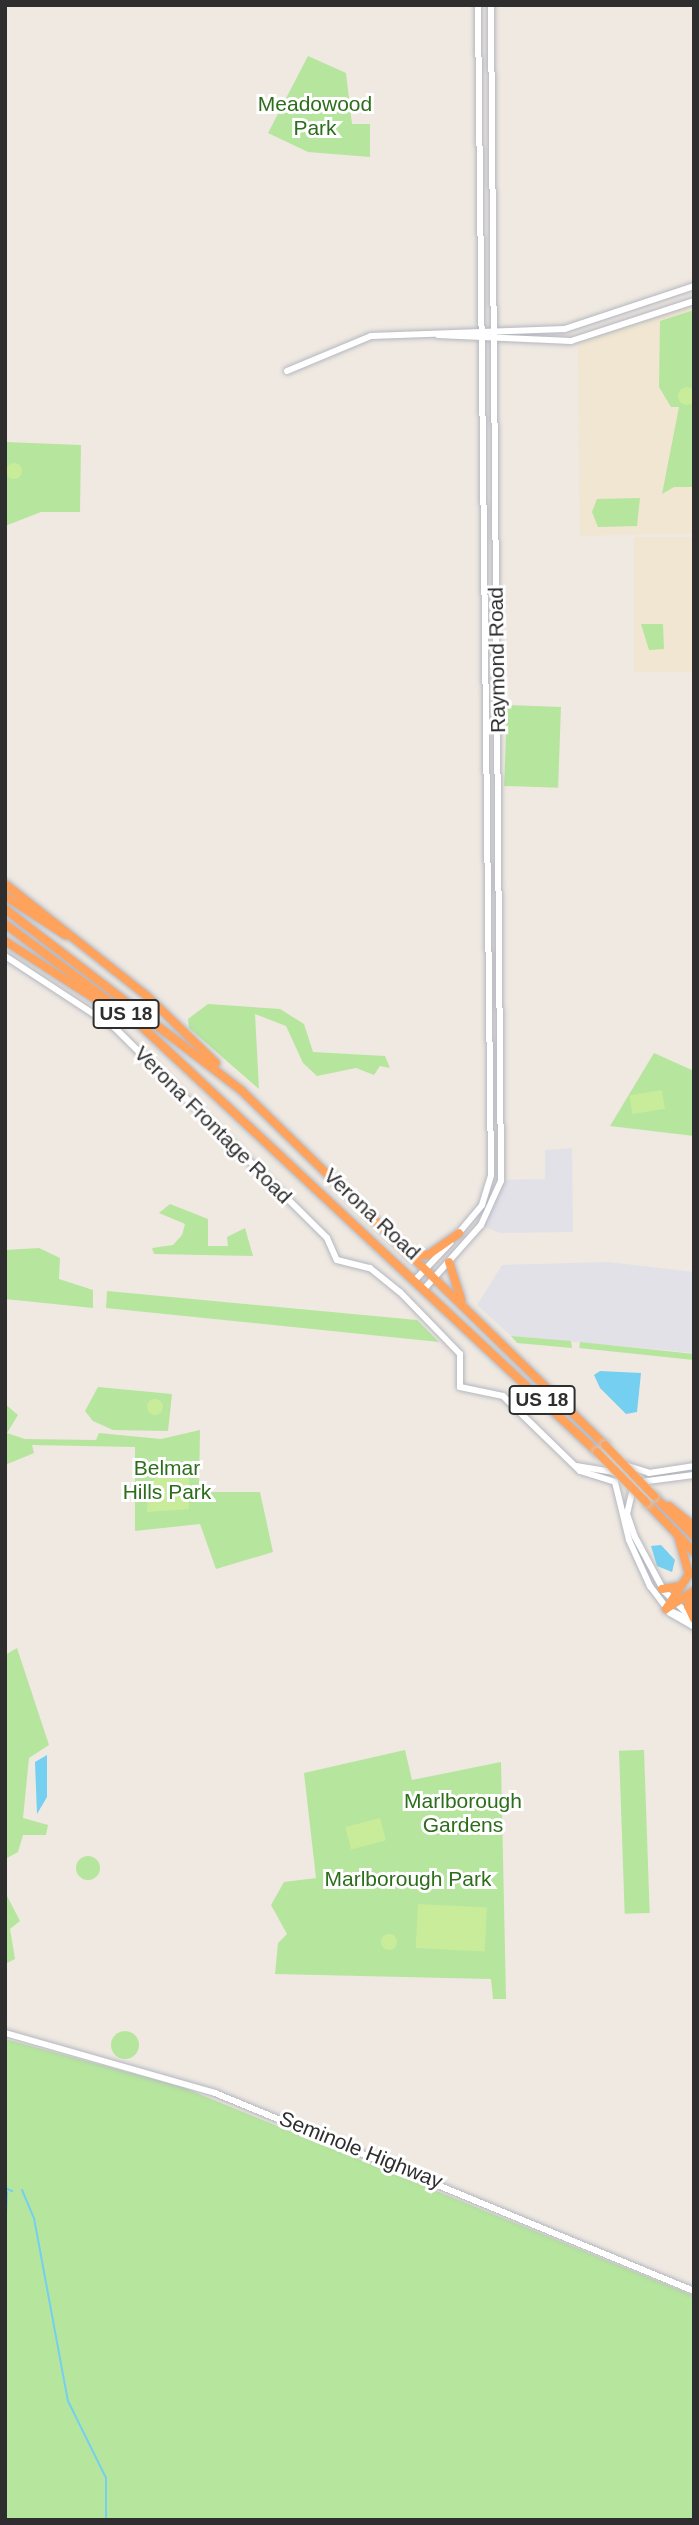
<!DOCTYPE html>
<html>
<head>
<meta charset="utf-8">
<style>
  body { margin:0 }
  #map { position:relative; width:699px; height:2525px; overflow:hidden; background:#efe9e1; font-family:Arial,sans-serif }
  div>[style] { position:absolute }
  .industrial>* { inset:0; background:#e3e1e8 }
  .education>* { inset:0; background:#f0e6d1; transform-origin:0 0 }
  .green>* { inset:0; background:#b6e59e; transform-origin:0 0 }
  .round { border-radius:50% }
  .pitch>* { inset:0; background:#c9ec9a; transform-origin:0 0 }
  .water>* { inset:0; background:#75cff0 }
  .stream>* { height:2px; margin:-1px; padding:0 1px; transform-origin:1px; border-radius:1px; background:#75cff0 }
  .roads { filter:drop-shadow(0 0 2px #b4b7c1) drop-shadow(0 0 2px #b4b7c1) }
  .secondary>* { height:6px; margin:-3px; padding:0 3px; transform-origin:3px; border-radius:3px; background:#fff }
  .highway>* { height:8px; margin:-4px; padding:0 4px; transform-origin:4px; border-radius:4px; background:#ffa35c }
  .bridges { filter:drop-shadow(0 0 2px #c9c9c9) drop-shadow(0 0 2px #c9c9c9) }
  .highway-bridge>* { height:8px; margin:-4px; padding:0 4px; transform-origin:4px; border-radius:4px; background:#ffa35c }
  span { translate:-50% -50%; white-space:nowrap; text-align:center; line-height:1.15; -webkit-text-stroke:6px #fff; paint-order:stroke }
  .shield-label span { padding:2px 5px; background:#fff; border:2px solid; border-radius:5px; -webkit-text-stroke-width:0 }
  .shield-label { font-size:19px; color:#2e2e2e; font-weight:700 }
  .park-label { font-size:21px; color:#2c6e1b }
  .street-label { font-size:21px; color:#2e2e2e }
  .frame { position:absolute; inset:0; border:7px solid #2e2e2e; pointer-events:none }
</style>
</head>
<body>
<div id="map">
  <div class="industrial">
    <div style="clip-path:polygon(572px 1148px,573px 1232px,500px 1233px,481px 1225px,501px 1180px,545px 1179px,545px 1150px)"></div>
    <div style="clip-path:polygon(608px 1262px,694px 1272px,694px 1353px,511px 1336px,477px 1305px,502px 1265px)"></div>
  </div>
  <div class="education">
    <div style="clip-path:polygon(694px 301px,694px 533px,580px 536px,578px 340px)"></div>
    <div style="left:694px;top:537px;width:135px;height:60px;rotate:90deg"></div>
  </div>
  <div class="green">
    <div style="clip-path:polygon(308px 56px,346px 73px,352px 124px,370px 124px,370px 157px,308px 152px,268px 133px)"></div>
    <div style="clip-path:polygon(694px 310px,694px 487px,674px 487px,662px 494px,679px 407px,671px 407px,659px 387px,660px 321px)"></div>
    <div style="clip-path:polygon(5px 442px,81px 445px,80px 512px,41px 512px,5px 526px)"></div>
    <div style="clip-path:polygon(640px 498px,637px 526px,598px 527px,592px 512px,597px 499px)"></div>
    <div style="clip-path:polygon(641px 624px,663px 624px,664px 649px,649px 650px)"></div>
    <div style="left:507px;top:705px;width:54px;height:81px;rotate:2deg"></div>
    <div style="clip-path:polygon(208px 1004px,280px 1009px,304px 1024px,313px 1052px,385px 1056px,390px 1068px,380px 1066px,374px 1075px,356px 1068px,317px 1076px,303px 1063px,286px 1026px,255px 1014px,259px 1089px,189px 1028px,188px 1019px)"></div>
    <div style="clip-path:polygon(654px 1053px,694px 1071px,694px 1136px,610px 1126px)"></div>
    <div style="clip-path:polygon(170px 1204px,208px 1219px,208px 1246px,228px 1246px,227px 1237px,245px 1228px,253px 1256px,154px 1254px,152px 1248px,173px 1245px,182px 1235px,185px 1224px,159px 1213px)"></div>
    <div style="clip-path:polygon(39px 1248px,60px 1258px,59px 1279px,93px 1290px,93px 1308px,5px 1299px,5px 1250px)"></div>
    <div style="clip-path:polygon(107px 1291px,417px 1320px,439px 1342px,106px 1308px)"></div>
    <div style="clip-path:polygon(511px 1336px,571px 1341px,572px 1348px,517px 1343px)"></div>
    <div style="left:580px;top:1342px;width:115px;height:6px;rotate:6deg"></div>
    <div style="clip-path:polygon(98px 1387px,172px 1394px,168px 1431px,113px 1430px,93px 1421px,85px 1411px)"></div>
    <div style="clip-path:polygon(5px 1404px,18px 1415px,7px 1433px,25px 1439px,96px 1440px,99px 1433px,161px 1439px,200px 1430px,199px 1492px,260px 1492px,273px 1552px,216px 1569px,200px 1524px,135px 1531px,135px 1447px,32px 1445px,34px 1453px,5px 1465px)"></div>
    <div style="clip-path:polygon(17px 1648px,49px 1745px,29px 1758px,23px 1818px,48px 1825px,46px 1835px,23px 1835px,18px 1852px,5px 1859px,5px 1655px)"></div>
    <div style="clip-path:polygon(405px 1750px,412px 1780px,501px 1762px,506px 1999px,493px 1999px,491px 1979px,275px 1974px,278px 1943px,287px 1934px,271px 1905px,284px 1882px,316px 1878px,304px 1773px)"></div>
    <div style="left:644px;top:1750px;width:163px;height:25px;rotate:88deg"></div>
    <div class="round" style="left:76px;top:1856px;width:24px;height:24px"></div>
    <div style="clip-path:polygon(5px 1873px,6px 1894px,20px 1921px,10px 1929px,15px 1959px,5px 1964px)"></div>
    <div class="round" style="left:111px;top:2031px;width:28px;height:28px"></div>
    <div style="clip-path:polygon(5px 2039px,182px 2087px,694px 2296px,694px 2520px,5px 2520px)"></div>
  </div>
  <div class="pitch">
    <div class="round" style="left:678px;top:387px;width:18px;height:18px"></div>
    <div class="round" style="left:6px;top:463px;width:16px;height:16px"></div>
    <div style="left:662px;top:1090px;width:19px;height:33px;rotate:81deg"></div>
    <div class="round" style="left:147px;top:1399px;width:16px;height:16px"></div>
    <div style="clip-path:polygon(169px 1468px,189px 1468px,189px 1509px,147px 1512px,149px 1484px)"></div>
    <div style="left:380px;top:1818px;width:23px;height:36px;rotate:75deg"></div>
    <div style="left:418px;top:1904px;width:69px;height:44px;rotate:3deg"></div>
    <div class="round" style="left:381px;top:1934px;width:16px;height:16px"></div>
  </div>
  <div class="water">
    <div style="clip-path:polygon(600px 1371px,641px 1373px,637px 1412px,626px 1414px,600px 1388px,594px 1375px)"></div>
    <div style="clip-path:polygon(661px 1545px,675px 1560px,672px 1572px,657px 1566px,651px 1546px)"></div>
    <div style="clip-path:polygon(47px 1755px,47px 1797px,37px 1814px,35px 1762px)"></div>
  </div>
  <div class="stream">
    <div style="left:5px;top:2188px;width:8px;rotate:23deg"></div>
    <div style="left:22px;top:2190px;width:30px;rotate:67deg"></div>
    <div style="left:34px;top:2218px;width:186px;rotate:79.5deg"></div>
    <div style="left:68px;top:2401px;width:86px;rotate:63.7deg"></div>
    <div style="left:106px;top:2478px;width:42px;rotate:90deg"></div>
    <div style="left:5px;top:2239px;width:47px;rotate:-87.6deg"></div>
  </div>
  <div class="roads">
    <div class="secondary">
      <div style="left:438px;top:335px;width:133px;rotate:2.6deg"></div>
      <div style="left:571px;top:341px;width:129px;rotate:-18deg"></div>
      <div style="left:287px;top:371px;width:91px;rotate:-22.6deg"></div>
      <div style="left:371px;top:336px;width:194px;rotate:-2.1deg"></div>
      <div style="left:565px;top:329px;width:136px;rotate:-18.4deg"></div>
      <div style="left:5px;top:956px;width:131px;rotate:33.2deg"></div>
      <div style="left:115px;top:1028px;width:298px;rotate:44.7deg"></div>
      <div style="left:327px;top:1238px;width:24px;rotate:66deg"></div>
      <div style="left:337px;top:1260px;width:34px;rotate:14deg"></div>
      <div style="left:370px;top:1268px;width:38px;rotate:39deg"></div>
      <div style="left:400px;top:1292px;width:86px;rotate:45.9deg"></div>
      <div style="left:460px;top:1354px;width:33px;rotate:90deg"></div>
      <div style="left:460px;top:1387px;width:44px;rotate:11.8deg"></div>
      <div style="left:503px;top:1396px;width:107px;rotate:44.2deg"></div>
      <div style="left:580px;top:1471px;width:37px;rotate:17deg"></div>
      <div style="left:615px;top:1482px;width:60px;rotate:76.4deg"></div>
      <div style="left:629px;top:1540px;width:51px;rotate:65.5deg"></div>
      <div style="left:650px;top:1586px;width:34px;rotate:53deg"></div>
      <div style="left:670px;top:1613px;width:28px;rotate:30deg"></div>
      <div style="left:457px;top:1235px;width:39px;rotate:-50deg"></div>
      <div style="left:482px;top:1205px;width:31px;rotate:-73deg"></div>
      <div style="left:491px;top:1175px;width:1170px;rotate:-90.64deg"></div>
      <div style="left:416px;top:1279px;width:50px;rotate:-46.6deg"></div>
      <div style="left:425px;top:1288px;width:84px;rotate:-48.4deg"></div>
      <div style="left:481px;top:1225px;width:48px;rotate:-65.6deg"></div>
      <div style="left:501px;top:1181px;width:1176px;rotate:-90.49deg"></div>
      <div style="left:576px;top:1466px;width:39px;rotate:9deg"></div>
      <div style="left:615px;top:1473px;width:13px;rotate:-39deg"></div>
      <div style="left:625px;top:1465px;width:25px;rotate:18deg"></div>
      <div style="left:649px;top:1473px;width:46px;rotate:-8.8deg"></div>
      <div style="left:640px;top:1482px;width:54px;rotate:-7.4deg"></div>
      <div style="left:633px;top:1488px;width:27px;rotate:103deg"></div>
      <div style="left:627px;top:1514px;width:24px;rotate:71deg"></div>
      <div style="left:635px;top:1537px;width:61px;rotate:61.8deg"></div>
      <div style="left:664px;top:1591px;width:40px;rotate:44deg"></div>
      <div style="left:668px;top:1610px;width:24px;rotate:24deg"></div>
      <div style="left:5px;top:2033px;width:218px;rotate:15.9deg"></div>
      <div style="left:215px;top:2093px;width:518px;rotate:22.46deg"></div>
    </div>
    <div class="highway">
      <div style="left:5px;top:884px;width:181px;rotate:38.3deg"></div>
      <div style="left:147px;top:996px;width:96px;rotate:44.2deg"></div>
      <div style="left:5px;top:896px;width:72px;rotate:33deg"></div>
      <div style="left:5px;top:909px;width:299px;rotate:37.5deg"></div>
      <div style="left:242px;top:1091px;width:507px;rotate:44.28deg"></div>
      <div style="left:5px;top:924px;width:164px;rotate:36.6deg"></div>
      <div style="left:137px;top:1022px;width:630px;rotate:43.07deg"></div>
      <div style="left:5px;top:941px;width:133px;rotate:32.7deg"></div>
      <div style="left:410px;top:1255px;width:18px"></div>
      <div style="left:428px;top:1255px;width:38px;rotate:-35deg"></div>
      <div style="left:449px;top:1262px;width:40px;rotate:72deg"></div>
      <div style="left:654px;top:1496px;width:57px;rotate:45deg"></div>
      <div style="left:647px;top:1503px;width:68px;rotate:46.2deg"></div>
      <div style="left:669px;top:1506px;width:32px;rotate:39deg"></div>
      <div style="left:662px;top:1589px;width:18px;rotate:-9deg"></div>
      <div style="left:693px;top:1593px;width:14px;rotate:111deg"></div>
      <div style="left:688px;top:1606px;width:14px;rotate:65deg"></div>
      <div style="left:666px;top:1609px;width:42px;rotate:-56.7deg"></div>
      <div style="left:689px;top:1574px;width:40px;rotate:-106deg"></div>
      <div style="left:666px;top:1609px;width:33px;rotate:-33deg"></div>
    </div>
  </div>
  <div class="bridges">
    <div class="highway-bridge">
      <div style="left:605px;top:1445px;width:71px;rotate:46.1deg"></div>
      <div style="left:597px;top:1452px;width:71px;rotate:45.6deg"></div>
    </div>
  </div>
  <div class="shield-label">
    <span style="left:126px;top:1014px">US 18</span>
    <span style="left:542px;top:1400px">US 18</span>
  </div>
  <div class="park-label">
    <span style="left:315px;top:116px">Meadowood<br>Park</span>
    <span style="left:167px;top:1480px">Belmar<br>Hills Park</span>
    <span style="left:463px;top:1813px">Marlborough<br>Gardens</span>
    <span style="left:408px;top:1879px">Marlborough Park</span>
  </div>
  <div class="street-label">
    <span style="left:497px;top:660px;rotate:-91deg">Raymond Road</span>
    <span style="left:213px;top:1125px;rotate:45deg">Verona Frontage Road</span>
    <span style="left:372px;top:1214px;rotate:43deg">Verona Road</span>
    <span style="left:361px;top:2150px;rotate:22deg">Seminole Highway</span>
  </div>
  <div class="frame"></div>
</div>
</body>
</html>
